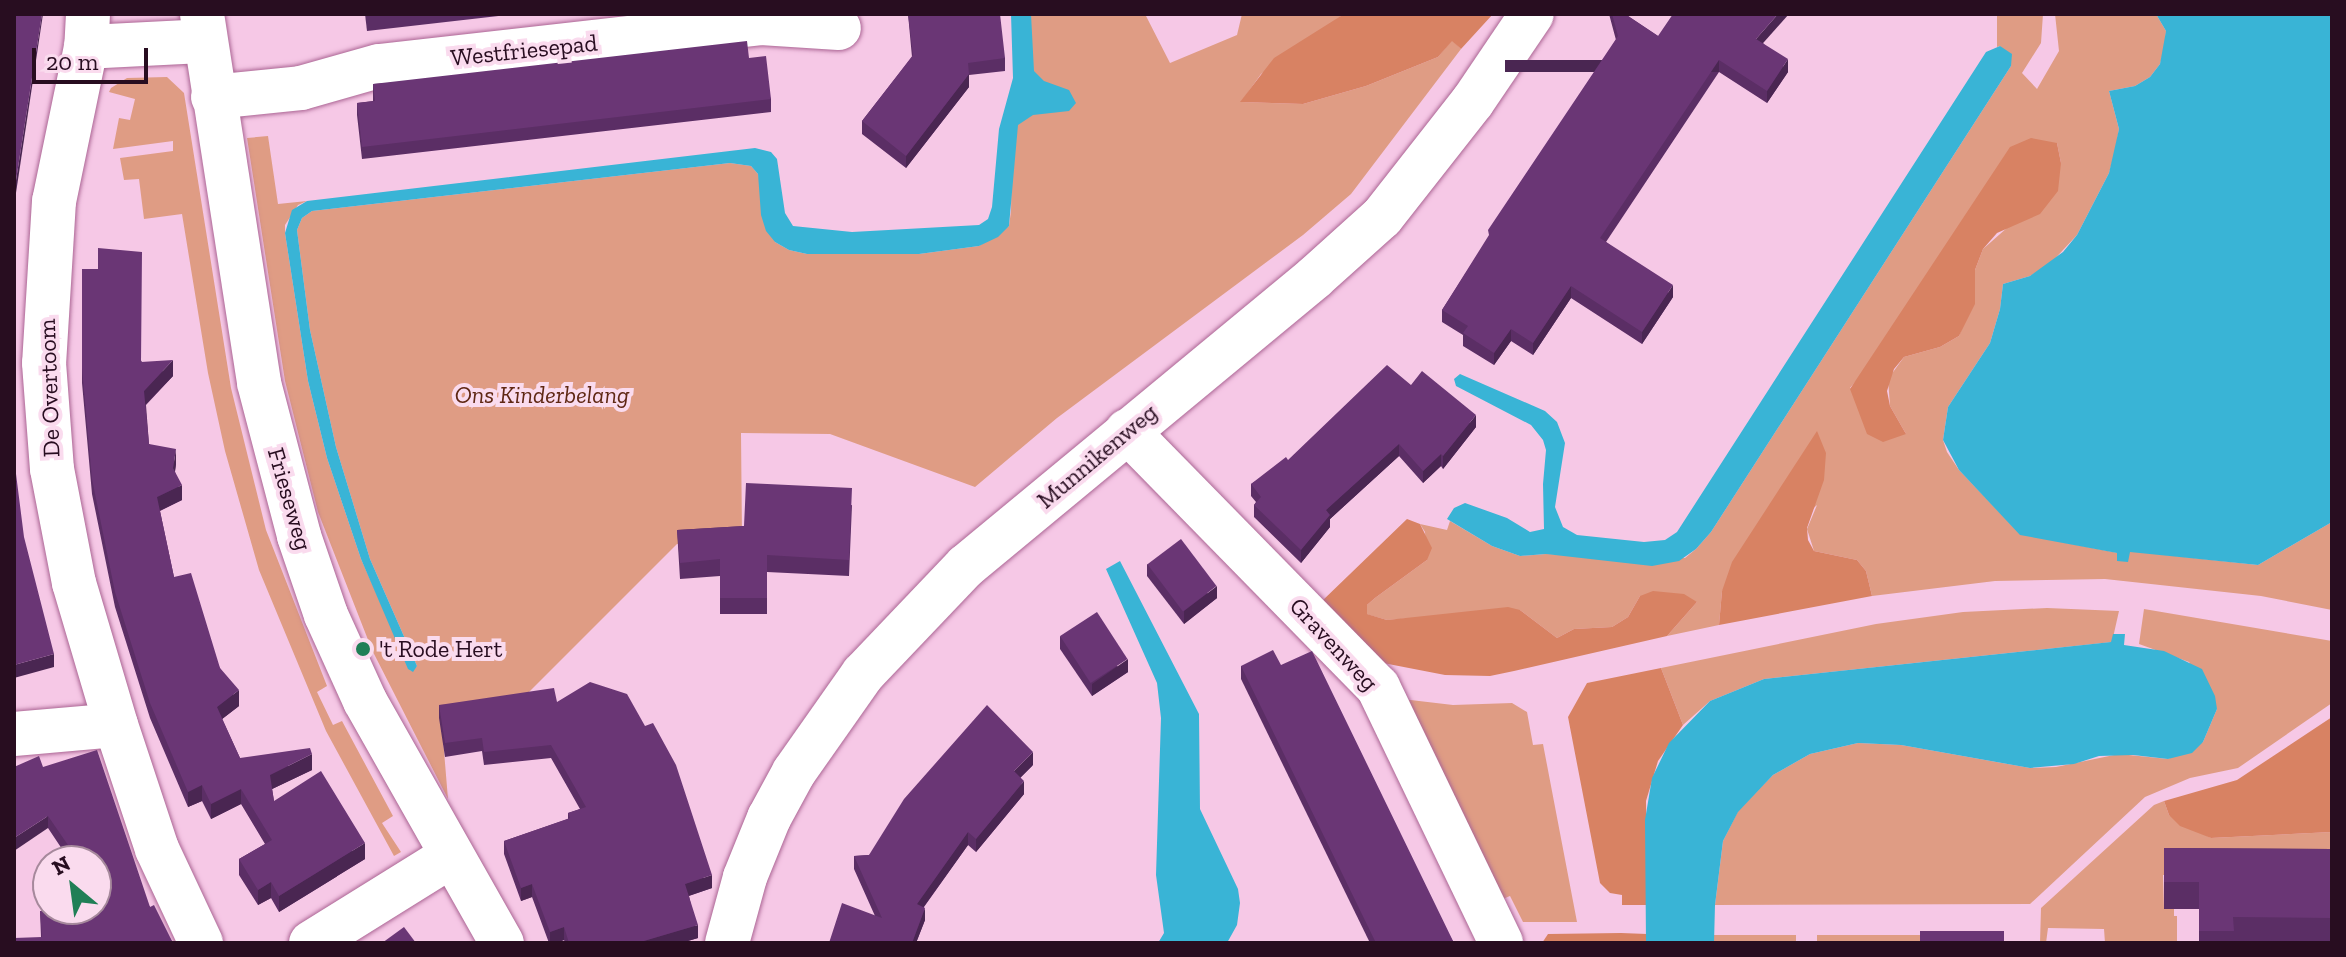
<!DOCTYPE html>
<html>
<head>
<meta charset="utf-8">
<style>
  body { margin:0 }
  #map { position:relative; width:2346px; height:957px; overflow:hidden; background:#f6c8e6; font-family:"Zilla Slab",serif }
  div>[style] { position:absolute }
  .green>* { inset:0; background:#df9c84; transform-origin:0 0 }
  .forest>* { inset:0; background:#d88263 }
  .water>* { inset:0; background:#39b4d6 }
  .roads { filter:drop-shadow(0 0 2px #ab6594) drop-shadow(0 0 2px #ab6594) }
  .minor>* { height:44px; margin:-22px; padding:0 22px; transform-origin:22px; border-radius:22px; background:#fff }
  .wall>* { inset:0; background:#5b2e65 }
  .shaded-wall>* { inset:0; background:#4a2652; transform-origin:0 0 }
  .building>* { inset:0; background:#6a3675; transform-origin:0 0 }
  .dots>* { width:22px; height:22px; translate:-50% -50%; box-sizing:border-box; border:4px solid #fadbee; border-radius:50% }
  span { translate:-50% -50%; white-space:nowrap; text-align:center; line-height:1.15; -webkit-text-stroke:8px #fadbee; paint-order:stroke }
  .street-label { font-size:24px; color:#280d20 }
  .park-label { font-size:24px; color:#5f2713; font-style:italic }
  .poi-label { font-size:24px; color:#280d20 }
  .left { translate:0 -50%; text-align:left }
  .frame { position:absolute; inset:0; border:16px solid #280d20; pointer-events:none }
  .north { position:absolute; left:32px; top:845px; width:80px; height:80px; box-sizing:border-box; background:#fadbee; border:2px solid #a6899c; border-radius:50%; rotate:331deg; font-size:22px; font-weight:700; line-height:32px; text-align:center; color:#280d20 }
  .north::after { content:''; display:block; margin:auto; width:28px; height:36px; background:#207f56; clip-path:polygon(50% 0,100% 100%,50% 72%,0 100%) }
  .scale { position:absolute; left:32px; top:48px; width:116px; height:36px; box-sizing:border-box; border:4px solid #280d20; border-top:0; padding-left:10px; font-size:24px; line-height:28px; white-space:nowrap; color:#280d20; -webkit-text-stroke:6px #fadbee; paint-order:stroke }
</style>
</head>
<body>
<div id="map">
  <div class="green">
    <div style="clip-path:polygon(1014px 14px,1145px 14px,1170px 63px,1237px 35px,1242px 14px,1344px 14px,1261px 74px,1241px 102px,1303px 104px,1366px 86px,1438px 57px,1452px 40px,1461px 49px,1351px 194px,1303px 235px,1057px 418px,975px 487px,830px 434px,741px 433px,742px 536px,677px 544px,519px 702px,441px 715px,448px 799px,372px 650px,318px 512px,285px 381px,247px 138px,268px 136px,278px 204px,307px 201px,298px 205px,285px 225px,285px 233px,308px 381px,327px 458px,361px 559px,411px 671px,417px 666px,370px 559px,336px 447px,310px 330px,297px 230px,302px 218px,312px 211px,730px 163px,751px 166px,758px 174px,775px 242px,789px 250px,807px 254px,919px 254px,979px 246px,1009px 226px,1011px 211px)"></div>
    <div style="clip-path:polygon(evenodd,1997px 14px,2043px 14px,2041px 43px,2022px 73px,2037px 89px,2059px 51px,2055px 14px,2156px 14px,2166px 31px,2165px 46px,2160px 64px,2150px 77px,2135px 86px,2109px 91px,2119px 129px,2115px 152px,2109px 173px,2077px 235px,2049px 265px,2030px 276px,2003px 284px,2000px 309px,1990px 343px,1948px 407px,1943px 440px,1947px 452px,1959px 470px,2020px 534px,2118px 553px,2117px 561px,2129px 551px,2258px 565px,2332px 522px,2332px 610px,2261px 596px,2105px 579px,1995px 581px,1872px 596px,1866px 571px,1857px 560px,1814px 551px,1807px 529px,1817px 505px,1722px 591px,1719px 625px,1667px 636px,1697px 602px,1640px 596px,1628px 617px,1612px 627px,1574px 629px,1557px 638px,1520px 610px,1387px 620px,1366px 614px,1367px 605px,1375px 598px,1427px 560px,1425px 532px,1420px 524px,1447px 530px,1450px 521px,1492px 546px,1520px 556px,1546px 554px,1685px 558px,1696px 549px,1711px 532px,2011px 66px,2000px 46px,1997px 47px,1997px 14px,2057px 143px,2061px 163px,2008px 227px,1983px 249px,1975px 270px,1975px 294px,1959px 336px,1940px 347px,1904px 357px,1888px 379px,1890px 406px,1906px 434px,1850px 388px,2057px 143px)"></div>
    <div style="clip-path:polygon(167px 77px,184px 93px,231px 388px,266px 530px,327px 686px,317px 692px,333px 725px,342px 721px,393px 816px,382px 823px,401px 852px,394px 856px,326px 731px,259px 570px,225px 451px,208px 373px,182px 214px,144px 219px,139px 179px,124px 180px,120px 158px,173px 151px,173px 141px,113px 149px,119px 118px,130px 120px,135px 99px,109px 92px,111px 88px,127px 78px)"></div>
    <div style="clip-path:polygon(2047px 608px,2119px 611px,2112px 642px,1764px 679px,1710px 701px,1683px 725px,1661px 668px,1876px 624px,1963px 612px)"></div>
    <div style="clip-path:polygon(2144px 609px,2332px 641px,2332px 703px,2238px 768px,2190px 778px,2145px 797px,2030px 904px,1715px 905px,1723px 841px,1738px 811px,1773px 775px,1810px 754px,1858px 743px,1901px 745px,2030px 768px,2056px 767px,2119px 754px,2168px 759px,2203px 742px,2217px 709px,2189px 662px,2139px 644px)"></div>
    <div style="clip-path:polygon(1402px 699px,1453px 705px,1512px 703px,1527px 712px,1533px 745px,1543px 744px,1577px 922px,1523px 922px,1510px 896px,1498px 901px)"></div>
    <div style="clip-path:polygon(2164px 801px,2169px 815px,2211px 838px,2332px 832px,2332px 876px,2163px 875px,2164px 909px,2174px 909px,2174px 916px,2177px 916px,2177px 943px,2105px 943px,2104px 929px,2048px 928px,2046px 943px,2040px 943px,2041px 908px,2154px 805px)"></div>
    <div style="left:1714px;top:935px;width:82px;height:8px"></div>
    <div style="left:2004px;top:935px;width:8px;height:187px;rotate:90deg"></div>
  </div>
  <div class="forest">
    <div style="clip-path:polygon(1344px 14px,1493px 14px,1461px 49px,1452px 41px,1438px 57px,1366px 86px,1303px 104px,1240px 102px,1274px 58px)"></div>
    <div style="clip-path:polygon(2031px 138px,2057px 143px,2061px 163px,2058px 191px,2040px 214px,1997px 233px,1983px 249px,1975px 270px,1975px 304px,1959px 336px,1940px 347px,1904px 357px,1894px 369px,1887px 391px,1890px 406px,1906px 434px,1883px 442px,1867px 434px,1850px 389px,2010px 147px)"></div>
    <div style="clip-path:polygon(1817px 431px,1826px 453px,1824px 480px,1807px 528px,1808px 540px,1814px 551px,1857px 560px,1866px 571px,1872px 596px,1719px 625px,1722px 591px,1732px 562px)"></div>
    <div style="clip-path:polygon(1407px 519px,1420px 524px,1432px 548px,1427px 560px,1375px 598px,1367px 605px,1367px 614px,1387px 620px,1508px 607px,1520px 610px,1557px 638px,1574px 629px,1612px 627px,1628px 617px,1640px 596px,1653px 591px,1684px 594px,1697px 602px,1667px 636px,1514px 671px,1490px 676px,1445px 675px,1378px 662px,1321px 602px)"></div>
    <div style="clip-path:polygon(1661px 668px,1683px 725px,1658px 761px,1646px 801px,1647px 905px,1622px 905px,1622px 895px,1610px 893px,1600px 883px,1568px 717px,1587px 683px)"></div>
    <div style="clip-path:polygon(2332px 717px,2332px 832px,2211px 838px,2180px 826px,2169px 815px,2164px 801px,2237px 780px)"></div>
    <div style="clip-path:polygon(1621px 933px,1647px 934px,1646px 943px,1542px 943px,1548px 934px)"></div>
  </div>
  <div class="water">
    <div style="clip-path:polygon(1011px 14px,1031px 14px,1034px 71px,1044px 81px,1069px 90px,1076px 103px,1069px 111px,1033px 115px,1018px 125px,1009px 226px,998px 237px,979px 246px,919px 254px,807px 254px,789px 250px,775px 242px,766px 231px,761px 215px,758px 174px,751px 166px,730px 163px,312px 211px,302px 218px,297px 230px,310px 330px,336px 447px,370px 559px,417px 666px,413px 672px,408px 669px,361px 559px,327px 458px,308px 381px,285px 233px,292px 210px,307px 201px,755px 148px,771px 152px,777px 159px,785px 213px,793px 226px,852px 232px,979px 225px,988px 219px,992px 207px,999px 129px,1013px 78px)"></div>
    <div style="clip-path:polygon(2156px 14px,2332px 14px,2332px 522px,2258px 565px,2130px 552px,2128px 562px,2117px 561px,2117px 553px,2020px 535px,1959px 470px,1943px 440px,1948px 407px,1990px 343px,2000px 309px,2003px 284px,2030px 276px,2063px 252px,2077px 235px,2109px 173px,2119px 129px,2109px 91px,2135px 86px,2150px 77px,2160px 64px,2166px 31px)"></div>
    <div style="clip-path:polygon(2000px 46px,2012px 54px,2011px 66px,1711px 532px,1696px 549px,1679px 561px,1652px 566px,1546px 554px,1520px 556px,1492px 546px,1447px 519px,1454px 508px,1465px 503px,1507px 518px,1530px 532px,1544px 529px,1543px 484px,1546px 450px,1543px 440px,1531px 425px,1456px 386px,1454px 379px,1460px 374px,1545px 411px,1557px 422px,1565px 443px,1555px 507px,1563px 527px,1577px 535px,1644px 542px,1665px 540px,1677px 532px,1986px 52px)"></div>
    <div style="clip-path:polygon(1120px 561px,1199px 714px,1200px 809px,1238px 889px,1240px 903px,1237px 925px,1227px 943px,1158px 943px,1164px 933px,1156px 875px,1161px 718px,1157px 683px,1106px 569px)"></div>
    <div style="clip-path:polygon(2113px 634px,2125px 634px,2124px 645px,2164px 651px,2202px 669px,2215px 696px,2217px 709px,2203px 742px,2192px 753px,2168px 759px,2133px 755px,2099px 756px,2074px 764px,2030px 768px,1901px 745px,1858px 743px,1810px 754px,1773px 775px,1738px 812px,1723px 841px,1715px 905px,1714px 943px,1646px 943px,1645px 820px,1652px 778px,1669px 743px,1710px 701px,1764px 679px,2111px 642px)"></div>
  </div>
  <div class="roads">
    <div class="minor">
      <div style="left:88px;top:14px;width:33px;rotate:93deg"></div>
      <div style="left:86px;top:47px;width:157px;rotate:101.7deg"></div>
      <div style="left:54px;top:201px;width:162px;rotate:93.5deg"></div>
      <div style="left:44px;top:363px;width:106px;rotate:85.7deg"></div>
      <div style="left:52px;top:469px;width:116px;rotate:79.1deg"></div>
      <div style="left:74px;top:583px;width:148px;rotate:73.5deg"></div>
      <div style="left:116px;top:725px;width:131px;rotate:71.7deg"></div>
      <div style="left:157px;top:849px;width:104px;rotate:64.9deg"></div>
      <div style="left:202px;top:14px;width:373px;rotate:81.2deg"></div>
      <div style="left:259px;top:383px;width:158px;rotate:75.3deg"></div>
      <div style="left:299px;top:536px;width:83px;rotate:71.1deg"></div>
      <div style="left:326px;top:615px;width:94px;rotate:65.6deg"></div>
      <div style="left:365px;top:701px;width:278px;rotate:60.5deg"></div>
      <div style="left:86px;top:47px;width:119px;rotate:-2.9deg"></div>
      <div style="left:213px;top:97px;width:88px;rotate:-5.8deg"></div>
      <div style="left:301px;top:88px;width:81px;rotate:-15.8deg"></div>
      <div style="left:379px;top:66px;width:384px;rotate:-6.4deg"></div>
      <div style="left:761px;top:23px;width:78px;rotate:3.7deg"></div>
      <div style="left:1127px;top:431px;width:359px;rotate:45.6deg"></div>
      <div style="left:1378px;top:687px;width:284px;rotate:64.3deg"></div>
      <div style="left:14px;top:734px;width:102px;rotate:-5deg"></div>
      <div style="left:311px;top:943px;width:165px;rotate:-31.9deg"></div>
      <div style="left:727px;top:943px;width:68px;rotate:-74.7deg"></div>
      <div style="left:745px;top:877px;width:64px;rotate:-67.9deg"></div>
      <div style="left:769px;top:818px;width:52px;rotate:-61.5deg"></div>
      <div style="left:794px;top:772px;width:120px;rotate:-54.9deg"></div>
      <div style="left:863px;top:674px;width:149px;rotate:-46.4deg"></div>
      <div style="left:966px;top:566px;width:452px;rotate:-39.6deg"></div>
      <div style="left:1314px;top:278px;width:91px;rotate:-41.9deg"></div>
      <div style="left:1382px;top:217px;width:147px;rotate:-51.9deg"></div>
      <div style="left:1473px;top:101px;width:105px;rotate:-55.9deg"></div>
    </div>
  </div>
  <div class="wall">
    <div style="clip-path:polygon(365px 14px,516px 14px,367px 31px)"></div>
    <div style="clip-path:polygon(908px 14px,962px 16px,1005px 58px,1005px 71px,969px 75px,969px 87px,906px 168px,862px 134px,862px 121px,912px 57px)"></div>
    <div style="clip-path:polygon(1609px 14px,1625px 14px,1658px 36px,1763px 43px,1788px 72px,1767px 103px,1719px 72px,1606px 242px,1673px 297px,1642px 344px,1571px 298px,1533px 355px,1511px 341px,1494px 365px,1463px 346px,1463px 335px,1442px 322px,1442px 310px,1616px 40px)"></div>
    <div style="clip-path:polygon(749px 58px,771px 99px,771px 112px,362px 159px,357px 115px,357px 103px,373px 101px,373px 84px)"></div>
    <div style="clip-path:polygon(82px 269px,142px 362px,173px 376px,146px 405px,149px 444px,176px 464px,175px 472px,182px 500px,160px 511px,174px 577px,239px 706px,222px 719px,240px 758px,312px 770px,272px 789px,274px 801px,365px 859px,279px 912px,271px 898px,258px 905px,239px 875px,239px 859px,265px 844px,241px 804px,211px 819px,202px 801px,188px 807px,150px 718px,115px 607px,92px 494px,82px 383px)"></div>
    <div style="clip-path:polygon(1411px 385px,1476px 427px,1443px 469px,1441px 466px,1423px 483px,1399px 456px,1330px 519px,1330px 527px,1301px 563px,1254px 517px,1254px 505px,1256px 502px,1251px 496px,1251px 484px)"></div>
    <div style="clip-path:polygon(852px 505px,849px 576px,767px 572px,767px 614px,720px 614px,720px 576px,680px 579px,677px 530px,744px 526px)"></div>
    <div style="clip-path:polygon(1147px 564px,1217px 598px,1184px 624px,1147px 576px)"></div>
    <div style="clip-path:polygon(1060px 636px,1128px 672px,1092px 696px,1060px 649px)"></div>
    <div style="clip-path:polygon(1281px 665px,1454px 943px,1370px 943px,1241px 679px,1241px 666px)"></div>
    <div style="clip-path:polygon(557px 702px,712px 888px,689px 896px,698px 938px,681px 943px,565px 943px,564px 940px,556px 943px,549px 943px,532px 897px,521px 901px,504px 854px,504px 841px,568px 819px,568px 813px,580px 809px,551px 758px,484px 765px,482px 751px,445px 757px,439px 718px,439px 705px)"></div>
    <div style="clip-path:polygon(1033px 765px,1020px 778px,1024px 794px,976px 852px,968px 845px,924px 907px,925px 920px,916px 943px,829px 943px,875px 916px,854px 869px,854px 856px,869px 855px)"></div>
    <div style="clip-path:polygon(43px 767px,150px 907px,173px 943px,41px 937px,40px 911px,42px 911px,41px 909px,41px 896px,48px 896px,48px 909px,96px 909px,96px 861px,70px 861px,48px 828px)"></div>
    <div style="clip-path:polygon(2164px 848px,2332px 849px,2332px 943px,2199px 943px,2199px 909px,2164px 909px)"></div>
  </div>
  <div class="shaded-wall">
    <div style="clip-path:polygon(42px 14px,43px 14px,14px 206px,14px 193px)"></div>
    <div style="clip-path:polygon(1778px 14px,1789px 14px,1756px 51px,1756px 39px)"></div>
    <div style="clip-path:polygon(1788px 59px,1788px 72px,1767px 103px,1767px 91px)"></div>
    <div style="left:1719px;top:60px;width:12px;height:214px;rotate:90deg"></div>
    <div style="clip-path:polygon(969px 74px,969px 87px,906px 168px,906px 156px)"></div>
    <div style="clip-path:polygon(1673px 285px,1673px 297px,1642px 344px,1642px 332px)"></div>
    <div style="clip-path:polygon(1571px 286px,1571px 298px,1533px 355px,1533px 343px)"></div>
    <div style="clip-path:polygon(1511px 329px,1511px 341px,1494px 365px,1494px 353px)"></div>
    <div style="clip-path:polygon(173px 360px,173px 376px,144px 406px,144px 391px)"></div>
    <div style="clip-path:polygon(1476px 415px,1476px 427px,1443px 469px,1443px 456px)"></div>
    <div style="clip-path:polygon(1399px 444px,1399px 456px,1330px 519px,1330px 527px,1301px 563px,1301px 550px,1326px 510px)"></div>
    <div style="clip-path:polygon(176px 449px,176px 464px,173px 483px,173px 468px)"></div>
    <div style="clip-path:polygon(1441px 454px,1441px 466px,1423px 483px,1423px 471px)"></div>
    <div style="clip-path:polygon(182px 485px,182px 500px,157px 512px,157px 497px)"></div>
    <div style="clip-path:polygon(1217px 586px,1217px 598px,1184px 624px,1184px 611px)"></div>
    <div style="clip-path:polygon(54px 654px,54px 667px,14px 678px,14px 665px)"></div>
    <div style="clip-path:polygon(1128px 659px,1128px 672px,1092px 696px,1092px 684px)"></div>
    <div style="clip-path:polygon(239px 690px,239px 706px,217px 723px,217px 707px)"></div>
    <div style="clip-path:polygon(1033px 752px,1033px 765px,1014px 784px,1014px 771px)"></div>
    <div style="clip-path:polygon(312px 754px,312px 770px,270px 790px,270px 775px)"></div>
    <div style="clip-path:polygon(1024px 781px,1024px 794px,976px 852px,976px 839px)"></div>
    <div style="clip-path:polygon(202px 785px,202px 801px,188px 807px,188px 792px)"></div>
    <div style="clip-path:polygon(241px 789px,241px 804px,211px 819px,211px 804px)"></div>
    <div style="clip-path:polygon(48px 816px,48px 828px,14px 851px,14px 838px)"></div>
    <div style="clip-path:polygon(968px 832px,968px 845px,917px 916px,917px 904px)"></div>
    <div style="clip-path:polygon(365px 843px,365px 859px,279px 912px,279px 896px)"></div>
    <div style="clip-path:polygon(712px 875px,712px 888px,685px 897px,685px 884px)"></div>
    <div style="clip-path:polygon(271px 882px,271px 898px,258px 905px,258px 890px)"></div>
    <div style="clip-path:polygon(532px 884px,532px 897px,521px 901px,521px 888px)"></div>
    <div style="clip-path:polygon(925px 908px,925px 920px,916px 943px,912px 943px)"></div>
    <div style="clip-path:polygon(698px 925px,698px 938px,681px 943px,637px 943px)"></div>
    <div style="clip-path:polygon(564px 927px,564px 940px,556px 943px,550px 943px,550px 932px)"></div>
  </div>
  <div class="building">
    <div style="clip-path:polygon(14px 14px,42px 14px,14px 193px)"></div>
    <div style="clip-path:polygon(908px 14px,962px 14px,962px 16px,1000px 14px,1005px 58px,968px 63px,969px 74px,906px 156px,862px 121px,913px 55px)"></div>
    <div style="clip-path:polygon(1612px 14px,1625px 14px,1658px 36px,1673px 14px,1778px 14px,1756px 39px,1788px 59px,1767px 91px,1719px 60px,1600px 238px,1673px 285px,1642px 332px,1571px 286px,1533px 343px,1511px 329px,1494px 353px,1463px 333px,1468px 326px,1442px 310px,1489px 235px,1488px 230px,1618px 36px)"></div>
    <div style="clip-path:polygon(747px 41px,749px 58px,766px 56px,771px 99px,362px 147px,357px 103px,375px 101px,373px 84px)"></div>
    <div style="clip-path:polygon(98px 248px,142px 252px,141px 362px,173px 360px,144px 391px,149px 444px,176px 449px,173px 468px,182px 485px,157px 497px,174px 577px,191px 573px,220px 668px,239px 690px,217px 707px,240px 758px,310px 748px,312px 754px,270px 775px,274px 801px,321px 771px,365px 843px,279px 896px,271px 882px,258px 890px,239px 859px,272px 840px,241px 789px,211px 804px,202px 785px,188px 792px,150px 703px,115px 592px,92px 479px,82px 368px,82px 269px,98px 269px)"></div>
    <div style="clip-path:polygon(1387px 365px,1411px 385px,1422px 371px,1476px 415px,1443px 456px,1441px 454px,1423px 471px,1399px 444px,1326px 510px,1330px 515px,1301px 550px,1254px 505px,1261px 497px,1251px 484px,1286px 457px,1288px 460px)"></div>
    <div style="clip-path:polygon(14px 458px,24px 537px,54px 654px,14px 665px)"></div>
    <div style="clip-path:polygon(746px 483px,852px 488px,849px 560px,767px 555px,767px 598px,720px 598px,720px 559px,680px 563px,677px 530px,744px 526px)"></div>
    <div style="left:1181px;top:539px;width:59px;height:42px;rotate:53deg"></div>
    <div style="left:1097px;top:612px;width:56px;height:44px;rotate:57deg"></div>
    <div style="clip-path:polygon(1273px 650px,1281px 665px,1312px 651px,1454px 943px,1376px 943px,1241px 666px)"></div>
    <div style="clip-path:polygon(590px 682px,627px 694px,645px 726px,653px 723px,676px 765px,712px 875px,685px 884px,698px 925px,637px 943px,569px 943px,564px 927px,550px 932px,532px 884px,521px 888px,504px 841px,570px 818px,568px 813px,586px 807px,551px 745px,484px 752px,482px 738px,445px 743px,439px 705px,554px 688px,557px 702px)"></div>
    <div style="clip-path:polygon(987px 705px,1033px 752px,1014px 771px,1024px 781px,976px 839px,968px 832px,917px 904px,925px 908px,912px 943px,829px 943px,842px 903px,882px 918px,854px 856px,869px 855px,904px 799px)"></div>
    <div style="clip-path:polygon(97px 750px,150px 907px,154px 905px,173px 943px,14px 943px,14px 938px,42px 937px,40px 911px,50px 911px,49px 909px,96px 909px,96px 891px,98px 890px,96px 887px,96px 861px,79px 861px,48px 816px,14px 838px,14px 767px,39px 756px,43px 767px)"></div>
    <div style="clip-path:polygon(2164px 848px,2332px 849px,2332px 918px,2233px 917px,2234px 931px,2199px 931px,2199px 882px,2164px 882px)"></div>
    <div style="clip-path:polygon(41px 896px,48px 896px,48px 907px)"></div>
    <div style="clip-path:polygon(404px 927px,416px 943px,382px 943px)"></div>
    <div style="left:1920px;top:931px;width:84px;height:12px"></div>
  </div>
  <div class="dots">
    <div style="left:363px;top:649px;background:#207f56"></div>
  </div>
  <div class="street-label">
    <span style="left:524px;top:50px;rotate:-6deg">Westfriesepad</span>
    <span style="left:49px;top:388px;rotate:-92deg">De Overtoom</span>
    <span style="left:1097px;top:456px;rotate:-40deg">Munnikenweg</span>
    <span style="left:290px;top:499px;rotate:74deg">Frieseweg</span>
    <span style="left:1334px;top:644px;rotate:47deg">Gravenweg</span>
  </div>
  <div class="park-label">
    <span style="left:542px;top:395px">Ons Kinderbelang</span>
  </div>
  <div class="poi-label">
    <span class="left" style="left:379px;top:649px">'t Rode Hert</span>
  </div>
  <div class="frame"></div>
  <div class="north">N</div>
  <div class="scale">20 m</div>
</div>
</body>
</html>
